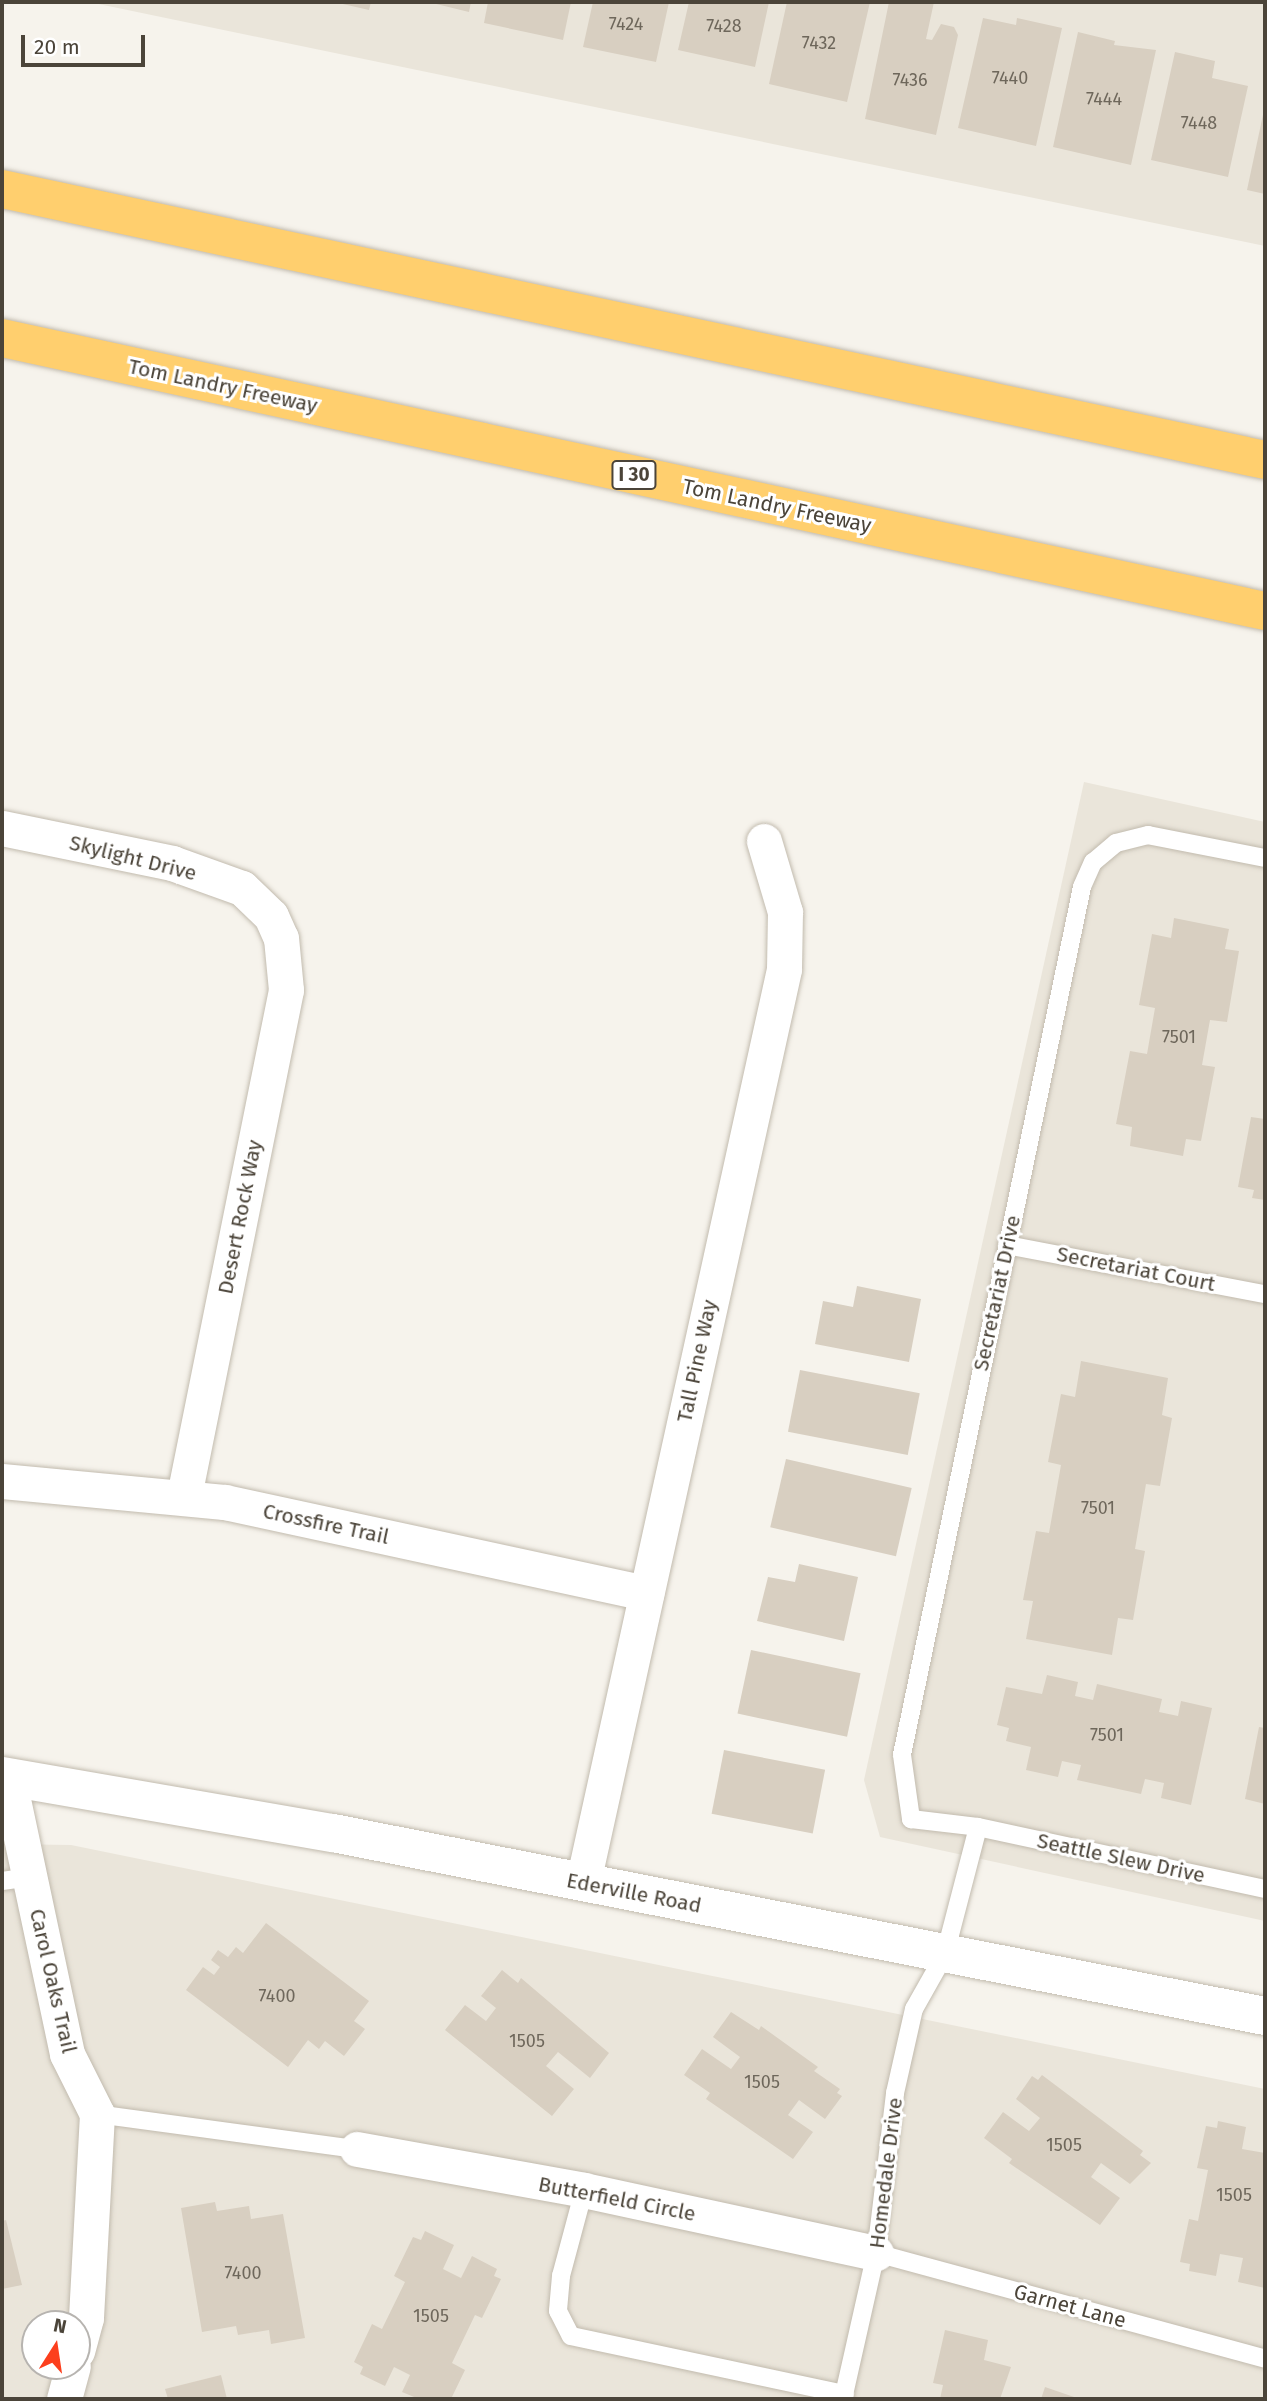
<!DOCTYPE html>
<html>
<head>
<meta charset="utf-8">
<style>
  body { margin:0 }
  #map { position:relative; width:1267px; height:2401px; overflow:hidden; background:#f6f3ec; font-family:"Fira Sans",sans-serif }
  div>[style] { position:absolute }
  .residential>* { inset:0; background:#eae5da }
  .building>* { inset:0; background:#d8cfc1; transform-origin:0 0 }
  .roads { filter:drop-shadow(0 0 2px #c2bbae) drop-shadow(0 0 2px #c2bbae) }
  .service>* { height:18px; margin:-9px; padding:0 9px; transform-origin:9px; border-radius:9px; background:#fff }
  .minor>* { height:35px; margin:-17.5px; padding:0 17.5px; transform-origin:17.5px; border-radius:17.5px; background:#fff }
  .tertiary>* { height:38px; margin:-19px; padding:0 19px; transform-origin:19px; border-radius:19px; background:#fff }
  .motorway>* { height:38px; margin:-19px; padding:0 19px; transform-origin:19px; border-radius:19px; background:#ffcf6e }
  span { translate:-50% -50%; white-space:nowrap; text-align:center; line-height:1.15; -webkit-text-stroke:6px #fff; paint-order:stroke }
  .number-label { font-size:18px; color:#6e675b }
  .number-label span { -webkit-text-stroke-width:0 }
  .shield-label span { padding:2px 5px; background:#fff; border:2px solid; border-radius:5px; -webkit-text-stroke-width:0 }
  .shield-label { font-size:19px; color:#4b4439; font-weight:700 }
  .street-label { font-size:21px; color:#4b4439 }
  .frame { position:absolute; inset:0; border:4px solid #4b4439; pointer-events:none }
  .north { position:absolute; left:21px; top:2310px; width:70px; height:70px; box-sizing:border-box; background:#fff; border:2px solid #b7b4b0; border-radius:50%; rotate:12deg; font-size:19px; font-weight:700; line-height:28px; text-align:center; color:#4b4439 }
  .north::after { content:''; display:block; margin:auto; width:24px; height:32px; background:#fc3f1d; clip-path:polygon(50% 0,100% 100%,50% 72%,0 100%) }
  .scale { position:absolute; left:21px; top:35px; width:124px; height:32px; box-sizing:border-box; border:4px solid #4b4439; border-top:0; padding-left:9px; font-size:21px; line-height:24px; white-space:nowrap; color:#4b4439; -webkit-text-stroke:5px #fff; paint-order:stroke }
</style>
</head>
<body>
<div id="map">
  <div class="residential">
    <div style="clip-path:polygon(89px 2px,1265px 2px,1265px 246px)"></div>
    <div style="clip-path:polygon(1084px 782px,1265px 822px,1265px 1921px,880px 1837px,864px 1780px)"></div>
    <div style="clip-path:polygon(evenodd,2px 1844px,71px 1845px,1265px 2089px,1265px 2399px,2px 2399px,2px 1844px,35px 2324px,77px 2324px,77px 2366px,35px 2366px,35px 2324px)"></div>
  </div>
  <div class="building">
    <div style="clip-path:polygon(334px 2px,371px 2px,369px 10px)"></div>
    <div style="clip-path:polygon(428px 2px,471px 2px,469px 12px)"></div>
    <div style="clip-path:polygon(488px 2px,571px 2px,563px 40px,484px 23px)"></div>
    <div style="clip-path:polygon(593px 2px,669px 2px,656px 62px,583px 47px)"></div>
    <div style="clip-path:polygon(689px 2px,769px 2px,755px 67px,678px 50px)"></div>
    <div style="clip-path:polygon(787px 2px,870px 2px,847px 102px,769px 84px)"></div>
    <div style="clip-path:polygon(889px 2px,934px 2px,926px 39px,932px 40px,941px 24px,954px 27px,958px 35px,936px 135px,865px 119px)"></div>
    <div style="clip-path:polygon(983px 18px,1016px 25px,1017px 18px,1062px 28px,1036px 146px,958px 128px)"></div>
    <div style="clip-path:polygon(1078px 32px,1115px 41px,1114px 45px,1156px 50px,1131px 165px,1053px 147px)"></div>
    <div style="clip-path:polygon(1175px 52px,1215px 61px,1212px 78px,1248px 86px,1228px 177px,1151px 160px)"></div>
    <div style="clip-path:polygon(1264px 110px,1265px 110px,1265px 194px,1247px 190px)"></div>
    <div style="clip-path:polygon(1174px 918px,1229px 929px,1225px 949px,1239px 951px,1227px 1022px,1210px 1020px,1202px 1065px,1215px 1067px,1201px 1141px,1186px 1139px,1183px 1156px,1130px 1146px,1132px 1127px,1116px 1124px,1130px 1051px,1147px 1054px,1155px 1008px,1139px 1005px,1152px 934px,1171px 938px)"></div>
    <div style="clip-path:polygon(1251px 1117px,1265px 1119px,1265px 1200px,1252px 1198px,1254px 1190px,1238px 1187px)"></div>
    <div style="clip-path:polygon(857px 1286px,921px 1299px,909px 1362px,815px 1344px,823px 1301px,853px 1307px)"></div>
    <div style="clip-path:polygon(1081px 1361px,1168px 1378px,1162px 1415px,1172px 1418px,1160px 1486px,1146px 1484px,1135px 1549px,1145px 1551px,1133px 1620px,1118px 1618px,1112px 1655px,1026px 1639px,1033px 1601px,1023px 1600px,1036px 1531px,1049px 1533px,1061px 1465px,1048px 1462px,1061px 1394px,1075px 1397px)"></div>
    <div style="left:800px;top:1370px;width:122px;height:63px;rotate:11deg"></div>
    <div style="left:786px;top:1459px;width:129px;height:70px;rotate:13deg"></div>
    <div style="clip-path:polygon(799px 1564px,858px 1577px,844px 1641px,757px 1621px,768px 1577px,795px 1582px)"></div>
    <div style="left:751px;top:1650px;width:112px;height:65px;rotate:12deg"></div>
    <div style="clip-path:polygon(1047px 1675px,1078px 1682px,1075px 1696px,1093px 1700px,1097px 1684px,1162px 1699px,1159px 1712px,1178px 1716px,1181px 1701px,1212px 1708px,1191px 1805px,1161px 1798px,1164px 1783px,1145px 1779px,1141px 1794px,1077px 1780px,1081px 1765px,1062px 1761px,1058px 1777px,1026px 1770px,1031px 1747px,1006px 1741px,1009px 1728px,997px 1725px,1006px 1687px,1042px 1694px)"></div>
    <div style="clip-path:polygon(1259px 1727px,1265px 1728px,1265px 1804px,1245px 1799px)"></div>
    <div style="left:724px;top:1750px;width:103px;height:65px;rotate:11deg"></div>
    <div style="clip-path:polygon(266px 1923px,369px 2001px,354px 2021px,365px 2029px,344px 2056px,325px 2041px,319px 2049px,308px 2040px,288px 2067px,186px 1990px,203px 1967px,214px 1975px,220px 1967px,211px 1960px,218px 1950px,228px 1957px,236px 1947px,243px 1953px)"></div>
    <div style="clip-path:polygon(502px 1970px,518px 1983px,521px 1978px,609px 2053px,590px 2078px,558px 2052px,546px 2066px,574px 2089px,552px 2116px,445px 2030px,465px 2005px,486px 2021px,496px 2008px,481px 1996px)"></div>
    <div style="clip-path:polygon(731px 2012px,759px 2030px,761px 2026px,818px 2067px,814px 2071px,840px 2089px,837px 2093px,842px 2096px,825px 2119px,799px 2100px,788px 2115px,813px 2132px,793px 2159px,706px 2099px,710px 2093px,684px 2075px,702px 2049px,731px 2069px,740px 2057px,713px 2037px)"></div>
    <div style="clip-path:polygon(1042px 2075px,1143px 2151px,1140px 2155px,1151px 2163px,1130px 2184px,1101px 2163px,1091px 2177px,1120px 2198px,1100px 2225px,1009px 2163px,1012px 2159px,984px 2138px,1003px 2112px,1029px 2131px,1040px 2118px,1016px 2099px,1032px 2076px,1038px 2080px)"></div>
    <div style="clip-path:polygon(1218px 2121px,1246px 2127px,1242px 2149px,1265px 2153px,1265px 2288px,1238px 2282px,1243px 2258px,1220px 2254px,1216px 2276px,1189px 2271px,1190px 2264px,1180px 2262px,1189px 2219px,1198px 2221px,1208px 2170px,1197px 2168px,1206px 2126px,1217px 2128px)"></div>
    <div style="clip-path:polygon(215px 2202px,217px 2211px,249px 2206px,251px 2219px,283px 2214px,305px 2338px,271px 2344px,269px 2330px,238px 2335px,236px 2326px,202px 2332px,181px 2208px)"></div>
    <div style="clip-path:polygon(6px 2220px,22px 2285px,2px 2289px,2px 2221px)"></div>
    <div style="clip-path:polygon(425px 2231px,454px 2245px,443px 2269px,461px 2278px,472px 2256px,497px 2269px,494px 2276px,501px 2279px,482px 2318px,475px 2315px,452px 2363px,465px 2370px,451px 2399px,419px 2399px,402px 2392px,410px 2375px,394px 2367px,385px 2386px,360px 2374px,363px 2367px,354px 2362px,372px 2324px,382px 2329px,405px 2282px,394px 2276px,413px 2237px,421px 2240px)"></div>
    <div style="clip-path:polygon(945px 2330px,988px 2340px,984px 2360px,1011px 2367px,1000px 2399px,940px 2399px,943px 2385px,933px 2383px)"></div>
    <div style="clip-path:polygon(221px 2375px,227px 2399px,168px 2399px,165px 2389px)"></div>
    <div style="clip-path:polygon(1045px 2387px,1074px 2397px,1074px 2399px,1041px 2399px)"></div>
  </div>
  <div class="roads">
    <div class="service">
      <div style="left:1265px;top:858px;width:119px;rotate:-168.9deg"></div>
      <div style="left:1148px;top:835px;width:33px;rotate:166deg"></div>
      <div style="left:1116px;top:843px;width:30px;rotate:140deg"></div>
      <div style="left:1093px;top:862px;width:27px;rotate:114deg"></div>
      <div style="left:1082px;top:887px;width:886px;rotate:101.72deg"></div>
      <div style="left:902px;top:1755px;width:65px;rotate:82deg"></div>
      <div style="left:911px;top:1819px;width:67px;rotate:6.8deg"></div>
      <div style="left:978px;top:1827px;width:294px;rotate:12.2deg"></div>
      <div style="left:1007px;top:1245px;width:263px;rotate:10.8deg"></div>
      <div style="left:2px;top:1881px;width:27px;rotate:-8deg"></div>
      <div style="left:97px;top:2114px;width:262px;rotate:7.7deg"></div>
      <div style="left:584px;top:2190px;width:89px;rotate:105deg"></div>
      <div style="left:561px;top:2276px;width:35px;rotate:95deg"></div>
      <div style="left:558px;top:2311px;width:28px;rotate:63deg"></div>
      <div style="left:571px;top:2336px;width:280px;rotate:12deg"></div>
      <div style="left:876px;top:2253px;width:403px;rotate:15.2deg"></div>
      <div style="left:843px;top:2399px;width:150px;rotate:-77.3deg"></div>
      <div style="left:876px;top:2253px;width:161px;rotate:-83.2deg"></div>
      <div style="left:895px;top:2093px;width:86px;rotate:-77.3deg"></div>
      <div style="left:914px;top:2009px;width:63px;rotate:-60.6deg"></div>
      <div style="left:945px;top:1954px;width:131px;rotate:-75.4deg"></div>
    </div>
    <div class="minor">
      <div style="left:2px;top:828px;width:174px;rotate:11.6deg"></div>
      <div style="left:172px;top:863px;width:74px;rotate:19.7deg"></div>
      <div style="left:242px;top:888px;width:40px;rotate:44deg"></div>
      <div style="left:271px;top:916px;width:24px;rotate:66deg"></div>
      <div style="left:281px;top:938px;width:52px;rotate:84.5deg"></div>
      <div style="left:286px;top:990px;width:516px;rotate:101.4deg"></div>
      <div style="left:2px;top:1481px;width:224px;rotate:5.4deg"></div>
      <div style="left:225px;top:1502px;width:431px;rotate:12.2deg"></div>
      <div style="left:8px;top:1776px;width:284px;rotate:78deg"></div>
      <div style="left:67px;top:2054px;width:67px;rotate:63.4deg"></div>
      <div style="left:97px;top:2114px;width:204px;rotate:93.1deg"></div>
      <div style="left:86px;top:2318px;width:34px;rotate:105deg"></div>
      <div style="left:583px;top:1882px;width:935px;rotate:-77.58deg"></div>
      <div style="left:784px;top:969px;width:57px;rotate:-89deg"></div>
      <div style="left:785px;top:912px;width:74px;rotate:-106.5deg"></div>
      <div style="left:357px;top:2149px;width:231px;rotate:10.2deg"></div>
      <div style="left:584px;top:2190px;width:299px;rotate:12.2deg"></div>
      <div style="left:64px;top:2399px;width:34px;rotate:-75deg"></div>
    </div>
    <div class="tertiary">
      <div style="left:2px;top:1776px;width:336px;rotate:9.8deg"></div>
      <div style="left:333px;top:1833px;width:950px;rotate:11.11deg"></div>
    </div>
    <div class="motorway">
      <div style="left:2px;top:189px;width:1292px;rotate:12.11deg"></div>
      <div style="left:2px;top:338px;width:1292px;rotate:12.2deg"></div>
    </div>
  </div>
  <div class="number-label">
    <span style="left:626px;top:24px">7424</span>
    <span style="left:724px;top:26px">7428</span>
    <span style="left:819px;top:43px">7432</span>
    <span style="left:1010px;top:78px">7440</span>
    <span style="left:910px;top:80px">7436</span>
    <span style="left:1104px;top:99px">7444</span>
    <span style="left:1199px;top:123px">7448</span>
    <span style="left:1179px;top:1037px">7501</span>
    <span style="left:1098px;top:1508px">7501</span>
    <span style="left:1107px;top:1735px">7501</span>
    <span style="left:277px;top:1996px">7400</span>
    <span style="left:527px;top:2041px">1505</span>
    <span style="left:762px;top:2082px">1505</span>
    <span style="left:1064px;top:2145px">1505</span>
    <span style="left:1234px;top:2195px">1505</span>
    <span style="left:243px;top:2273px">7400</span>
    <span style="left:431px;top:2316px">1505</span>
  </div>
  <div class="shield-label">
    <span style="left:634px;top:475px">I 30</span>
  </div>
  <div class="street-label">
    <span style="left:223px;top:386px;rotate:12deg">Tom Landry Freeway</span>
    <span style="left:777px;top:506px;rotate:12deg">Tom Landry Freeway</span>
    <span style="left:133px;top:858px;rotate:14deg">Skylight Drive</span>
    <span style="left:240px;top:1217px;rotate:-79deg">Desert Rock Way</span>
    <span style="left:1136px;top:1269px;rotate:11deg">Secretariat Court</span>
    <span style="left:997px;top:1293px;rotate:-78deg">Secretariat Drive</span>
    <span style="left:697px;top:1361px;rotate:-78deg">Tall Pine Way</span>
    <span style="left:326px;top:1524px;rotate:12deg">Crossfire Trail</span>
    <span style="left:1121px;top:1858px;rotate:12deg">Seattle Slew Drive</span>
    <span style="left:634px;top:1893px;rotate:11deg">Ederville Road</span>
    <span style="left:53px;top:1981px;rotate:77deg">Carol Oaks Trail</span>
    <span style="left:886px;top:2173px;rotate:-83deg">Homedale Drive</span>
    <span style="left:617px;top:2199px;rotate:11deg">Butterfield Circle</span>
    <span style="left:1070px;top:2306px;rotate:15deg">Garnet Lane</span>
  </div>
  <div class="frame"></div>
  <div class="north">N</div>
  <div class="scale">20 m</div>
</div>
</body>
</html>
